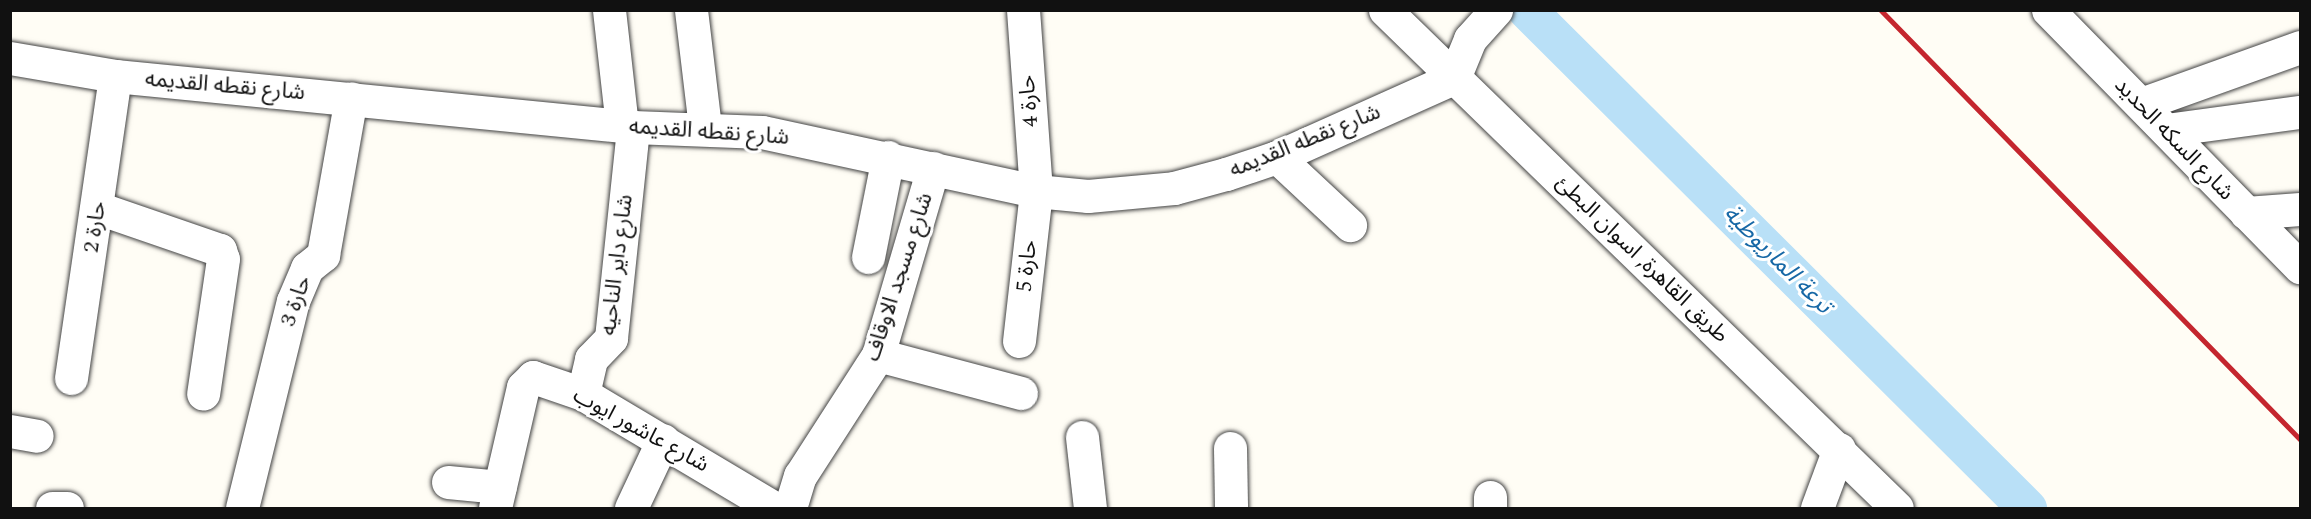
<!DOCTYPE html>
<html>
<head>
<meta charset="utf-8">
<style>
  body { margin:0 }
  #map { position:relative; width:2311px; height:519px; overflow:hidden; background:#fffdf5; font-family:Spectral,"Noto Sans Arabic",serif }
  div>[style] { position:absolute }
  .canal>* { height:39px; margin:-19.5px; padding:0 19.5px; transform-origin:19.5px; border-radius:19.5px; background:#b9e0f7 }
  .roads { filter:drop-shadow(0 0 2px #444) drop-shadow(0 0 2px #444) }
  .minor>* { height:33px; margin:-16.5px; padding:0 16.5px; transform-origin:16.5px; border-radius:16.5px; background:#fff }
  .rail>* { height:4.5px; margin:-2.25px; padding:0 2.25px; transform-origin:2.25px; border-radius:2.25px; background:#c4262e }
  span { translate:-50% -50%; white-space:nowrap; text-align:center; line-height:1.15; -webkit-text-stroke:6px #fff; paint-order:stroke }
  .street-label { font-size:22px; color:#111 }
  .water-label { font-size:24px; color:#1768a6; font-style:italic }
  .frame { position:absolute; inset:0; border:12px solid #111; pointer-events:none }
</style>
</head>
<body>
<div id="map">
  <div class="canal">
    <div style="left:1527px;top:10px;width:706px;rotate:44.89deg"></div>
  </div>
  <div class="roads">
    <div class="minor">
      <div style="left:609px;top:10px;width:116px;rotate:83.6deg"></div>
      <div style="left:691px;top:10px;width:118px;rotate:83.2deg"></div>
      <div style="left:1385px;top:10px;width:714px;rotate:44.21deg"></div>
      <div style="left:2048px;top:10px;width:360px;rotate:45.6deg"></div>
      <div style="left:10px;top:58px;width:107px;rotate:9.7deg"></div>
      <div style="left:115px;top:76px;width:521px;rotate:5.62deg"></div>
      <div style="left:633px;top:127px;width:129px;rotate:2.2deg"></div>
      <div style="left:762px;top:132px;width:280px;rotate:12.2deg"></div>
      <div style="left:1036px;top:191px;width:52px;rotate:5.5deg"></div>
      <div style="left:1088px;top:196px;width:86px;rotate:-5.3deg"></div>
      <div style="left:1174px;top:188px;width:54px;rotate:-15.1deg"></div>
      <div style="left:1226px;top:174px;width:54px;rotate:-18.4deg"></div>
      <div style="left:1277px;top:157px;width:194px;rotate:-24.1deg"></div>
      <div style="left:1454px;top:78px;width:42px;rotate:-67.7deg"></div>
      <div style="left:1470px;top:39px;width:39px;rotate:-48deg"></div>
      <div style="left:2141px;top:104px;width:169px;rotate:-19.7deg"></div>
      <div style="left:2166px;top:130px;width:135px;rotate:-7.7deg"></div>
      <div style="left:1277px;top:157px;width:100px;rotate:43deg"></div>
      <div style="left:98px;top:208px;width:129px;rotate:19deg"></div>
      <div style="left:220px;top:250px;width:9px;rotate:72deg"></div>
      <div style="left:223px;top:259px;width:136px;rotate:98.4deg"></div>
      <div style="left:2246px;top:213px;width:54px;rotate:-4.2deg"></div>
      <div style="left:868px;top:257px;width:102px;rotate:-78.7deg"></div>
      <div style="left:1019px;top:341px;width:151px;rotate:-83.5deg"></div>
      <div style="left:1036px;top:191px;width:181px;rotate:-94.1deg"></div>
      <div style="left:878px;top:355px;width:148px;rotate:14.9deg"></div>
      <div style="left:71px;top:378px;width:305px;rotate:-81.7deg"></div>
      <div style="left:583px;top:394px;width:36px;rotate:-77deg"></div>
      <div style="left:591px;top:359px;width:29px;rotate:-46deg"></div>
      <div style="left:611px;top:338px;width:212px;rotate:-84deg"></div>
      <div style="left:10px;top:431px;width:27px;rotate:10deg"></div>
      <div style="left:1082px;top:437px;width:71px;rotate:83.6deg"></div>
      <div style="left:1230px;top:448px;width:60px;rotate:89deg"></div>
      <div style="left:448px;top:482px;width:52px;rotate:5.5deg"></div>
      <div style="left:52px;top:508px;width:15px"></div>
      <div style="left:242px;top:508px;width:213px;rotate:-76.2deg"></div>
      <div style="left:293px;top:301px;width:36px;rotate:-67deg"></div>
      <div style="left:307px;top:268px;width:21px;rotate:-39deg"></div>
      <div style="left:323px;top:255px;width:159px;rotate:-79.9deg"></div>
      <div style="left:495px;top:508px;width:124px;rotate:-77deg"></div>
      <div style="left:523px;top:387px;width:14px;rotate:-45deg"></div>
      <div style="left:533px;top:377px;width:53px;rotate:18.8deg"></div>
      <div style="left:583px;top:394px;width:222px;rotate:30.8deg"></div>
      <div style="left:631px;top:508px;width:75px;rotate:-64.8deg"></div>
      <div style="left:790px;top:508px;width:34px;rotate:-73deg"></div>
      <div style="left:800px;top:476px;width:144px;rotate:-57.2deg"></div>
      <div style="left:878px;top:355px;width:195px;rotate:-73.6deg"></div>
      <div style="left:1490px;top:508px;width:11px;rotate:-90deg"></div>
      <div style="left:1817px;top:508px;width:63px;rotate:-69.6deg"></div>
    </div>
  </div>
  <div class="rail">
    <div style="left:1881px;top:10px;width:600px;rotate:45.68deg"></div>
  </div>
  <div class="street-label">
    <span style="left:225px;top:86px;rotate:5deg">شارع نقطه القديمه</span>
    <span style="left:1029px;top:101px;rotate:-94deg">حارة 4</span>
    <span style="left:709px;top:132px;rotate:4deg">شارع نقطه القديمه</span>
    <span style="left:2174px;top:139px;rotate:46deg">شارع السكه الحديد</span>
    <span style="left:1305px;top:141px;rotate:-22deg">شارع نقطه القديمه</span>
    <span style="left:95px;top:227px;rotate:-81deg">حارة 2</span>
    <span style="left:1642px;top:259px;rotate:44deg">طريق القاهرة, اسوان البطئ</span>
    <span style="left:617px;top:265px;rotate:-83deg">شارع داير الناحيه</span>
    <span style="left:1027px;top:266px;rotate:-84deg">حارة 5</span>
    <span style="left:899px;top:277px;rotate:-72deg">شارع مسجد الاوقاف</span>
    <span style="left:296px;top:301px;rotate:-70deg">حارة 3</span>
    <span style="left:641px;top:430px;rotate:29deg">شارع عاشور ايوب</span>
  </div>
  <div class="water-label">
    <span style="left:1777px;top:260px;rotate:45deg">ترعة الماريوطية</span>
  </div>
  <div class="frame"></div>
</div>
</body>
</html>
